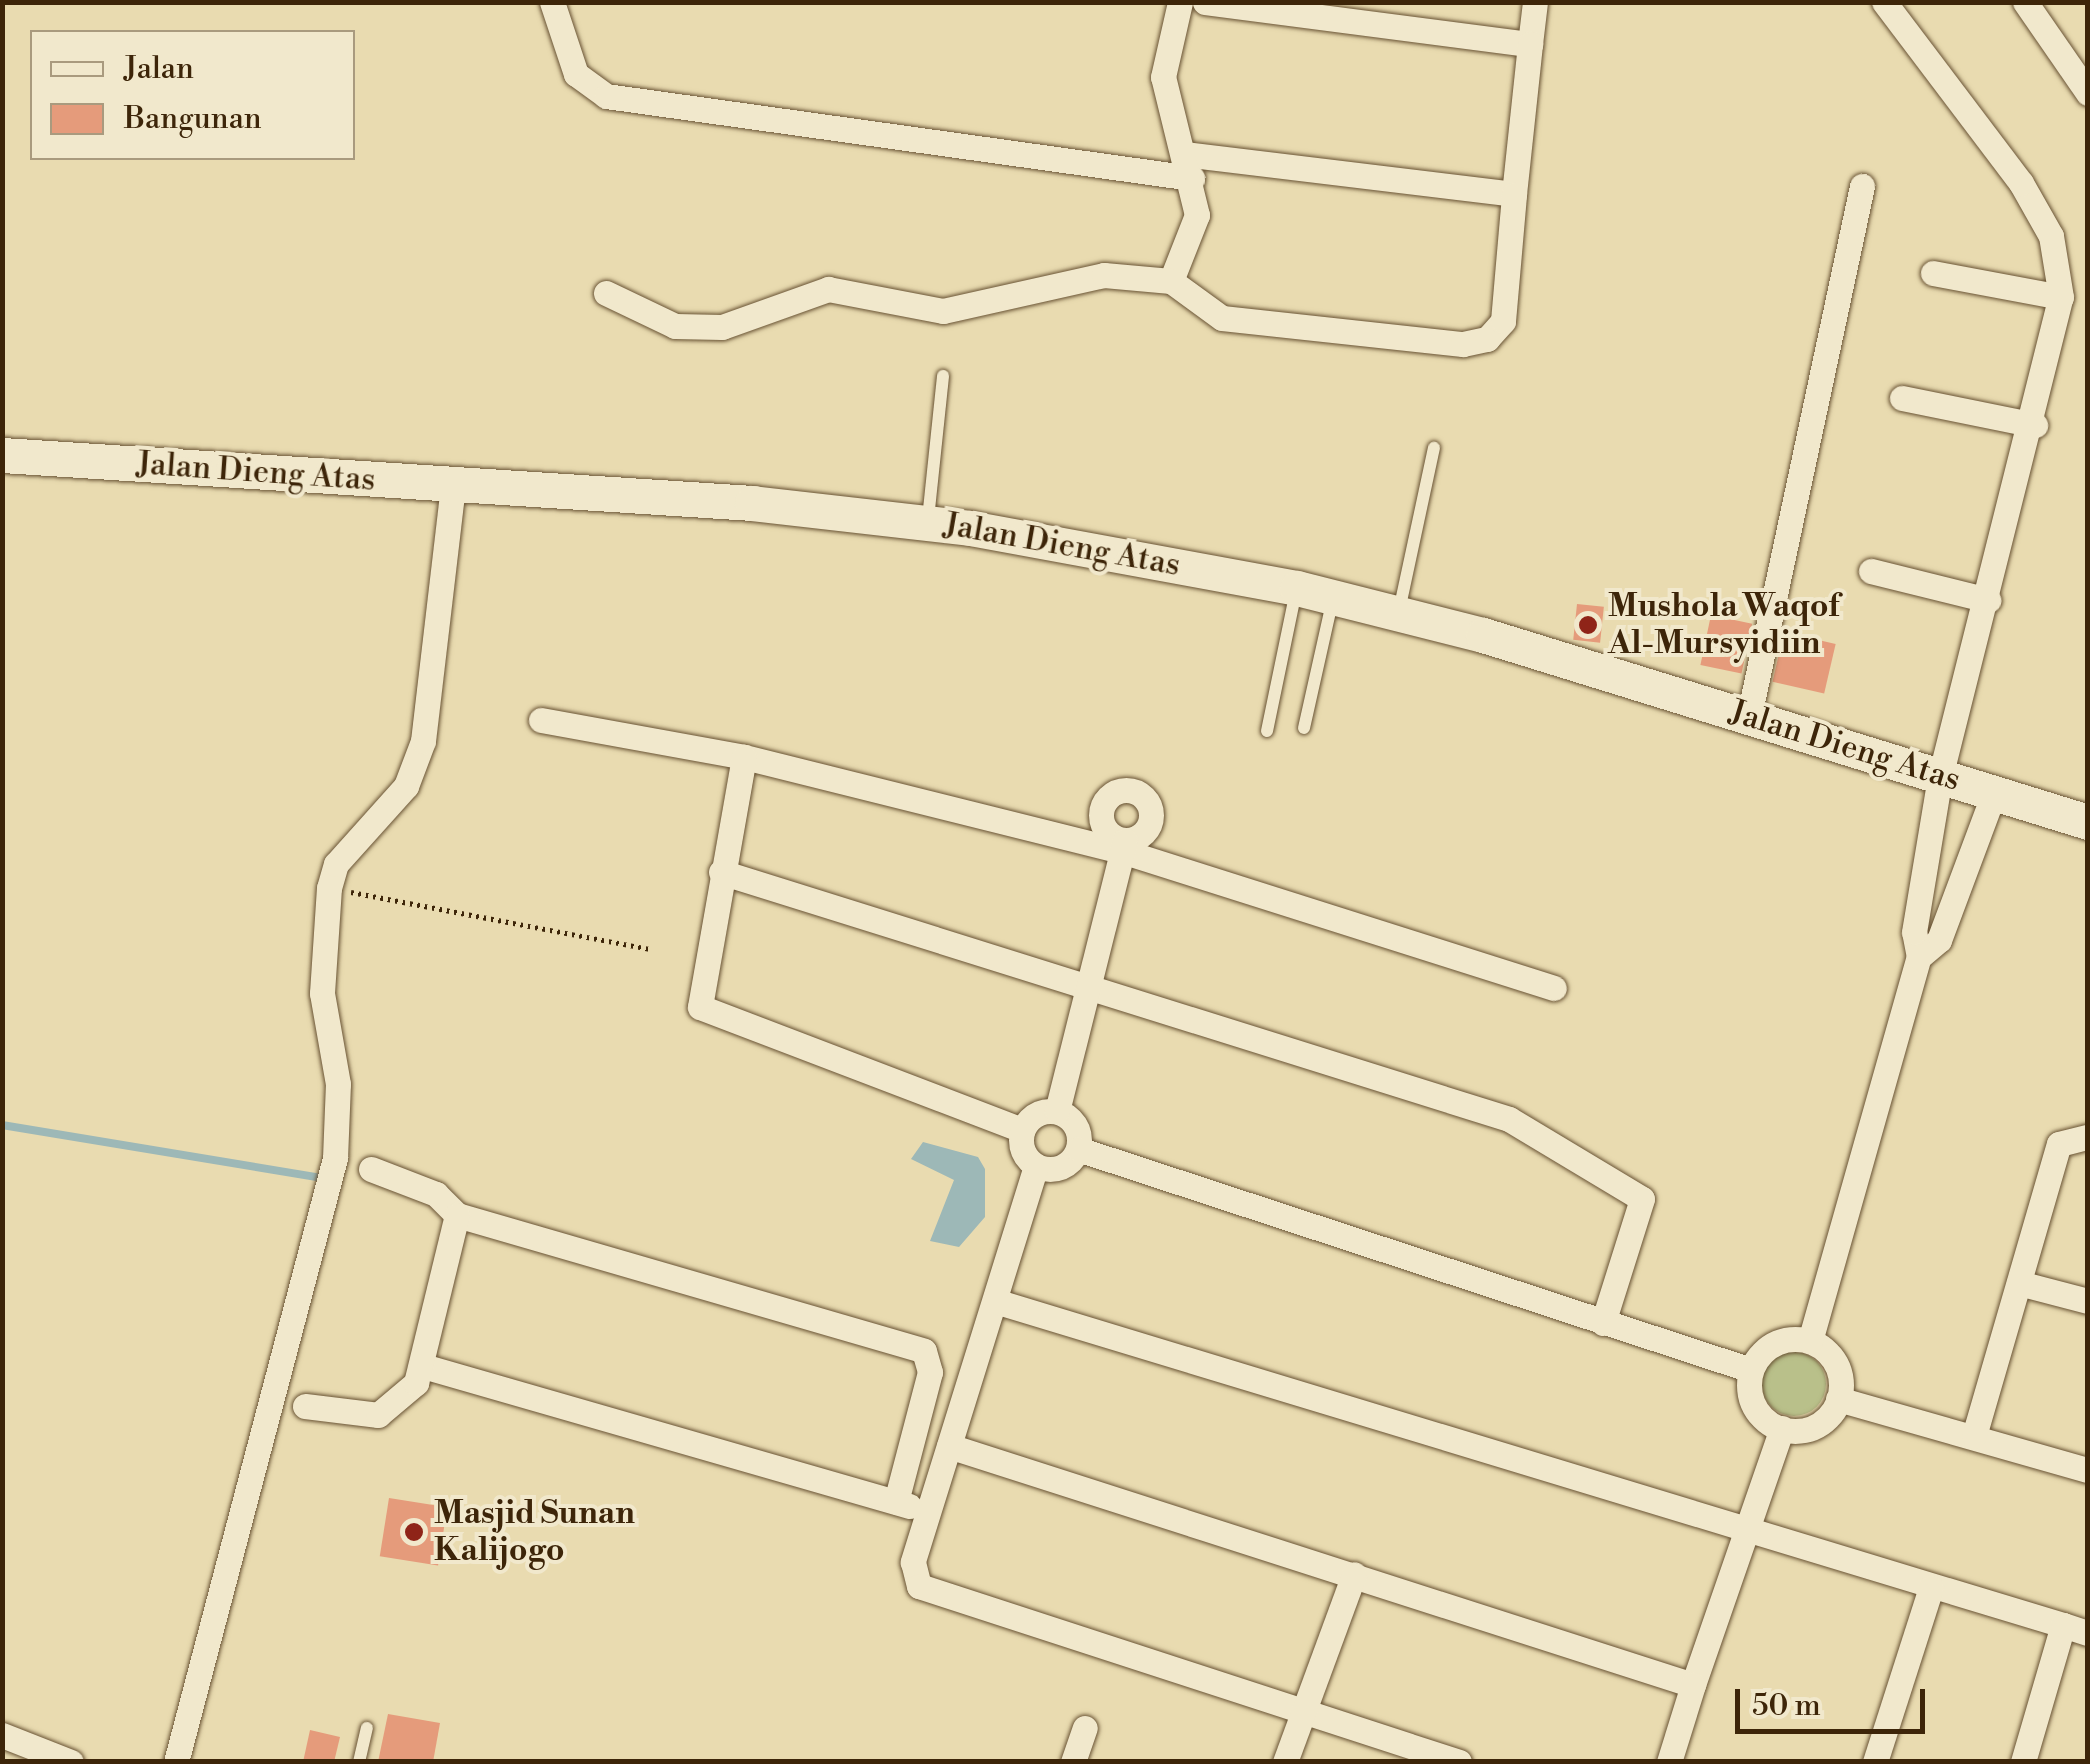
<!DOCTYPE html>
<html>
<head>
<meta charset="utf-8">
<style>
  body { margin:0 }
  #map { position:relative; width:2090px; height:1764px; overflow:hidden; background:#e9dbb0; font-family:"Libre Bodoni",serif }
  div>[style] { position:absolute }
  .green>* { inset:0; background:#b9c08a }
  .round { border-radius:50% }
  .water>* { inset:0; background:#9db8b7 }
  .stream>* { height:8px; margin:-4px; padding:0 4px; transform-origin:4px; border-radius:4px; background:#9db8b7 }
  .building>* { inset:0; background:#e59b7b; transform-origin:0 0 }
  .path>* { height:5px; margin-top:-2.5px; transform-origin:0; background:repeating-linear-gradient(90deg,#3d2509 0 2.5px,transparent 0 7.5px) }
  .roads { filter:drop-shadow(0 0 2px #685233) drop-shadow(0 0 2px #685233) }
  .lane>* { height:12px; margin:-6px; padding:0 6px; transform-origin:6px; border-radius:6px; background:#f1e8cc }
  .street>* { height:25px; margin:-12.5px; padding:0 12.5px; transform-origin:12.5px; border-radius:12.5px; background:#f1e8cc }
  .street>.ring { margin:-12.5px; padding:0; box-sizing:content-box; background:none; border:25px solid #f1e8cc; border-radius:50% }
  .secondary>* { height:35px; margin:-17.5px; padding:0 17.5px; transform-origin:17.5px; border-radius:17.5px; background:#f1e8cc }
  .dots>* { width:28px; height:28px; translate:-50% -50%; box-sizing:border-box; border:5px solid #f1e8cc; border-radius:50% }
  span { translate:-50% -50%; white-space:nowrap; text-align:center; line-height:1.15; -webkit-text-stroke:8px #f1e8cc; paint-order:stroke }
  .street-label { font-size:32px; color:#3d2509 }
  .poi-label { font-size:32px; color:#3d2509; font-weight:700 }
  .left { translate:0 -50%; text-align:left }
  .frame { position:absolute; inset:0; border:5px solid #3d2509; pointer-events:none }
  .legend { position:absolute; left:30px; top:30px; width:325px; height:130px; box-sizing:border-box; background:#f1e8cc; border:2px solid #a99a7e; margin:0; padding:12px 18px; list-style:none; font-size:30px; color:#3d2509 }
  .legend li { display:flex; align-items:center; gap:20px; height:50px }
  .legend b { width:50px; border:2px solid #a99a7e }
  .scale { position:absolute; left:1735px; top:1689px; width:190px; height:45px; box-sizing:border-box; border:5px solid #3d2509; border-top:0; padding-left:12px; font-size:30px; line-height:35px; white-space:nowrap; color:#3d2509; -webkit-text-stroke:8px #f1e8cc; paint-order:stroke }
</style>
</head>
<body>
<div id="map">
  <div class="green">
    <div class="round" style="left:1762px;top:1352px;width:64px;height:64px"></div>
  </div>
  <div class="water">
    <div style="clip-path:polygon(923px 1142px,978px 1157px,985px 1169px,985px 1217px,959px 1247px,930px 1241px,954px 1180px,911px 1159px)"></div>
  </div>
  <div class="stream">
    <div style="left:2px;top:1125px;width:319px;rotate:9.4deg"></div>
  </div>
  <div class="building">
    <div style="left:1577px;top:604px;width:27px;height:36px;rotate:6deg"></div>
    <div style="left:1711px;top:615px;width:42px;height:51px;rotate:12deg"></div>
    <div style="left:1784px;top:632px;width:53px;height:51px;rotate:13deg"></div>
    <div style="left:389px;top:1498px;width:59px;height:59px;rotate:9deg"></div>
    <div style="clip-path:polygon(388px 1714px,440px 1723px,433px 1762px,378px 1762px)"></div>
    <div style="clip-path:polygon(310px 1730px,340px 1737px,334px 1762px,303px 1762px)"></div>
  </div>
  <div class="path">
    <div style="left:351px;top:892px;width:305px;rotate:10.8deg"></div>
  </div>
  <div class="roads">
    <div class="lane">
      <div style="left:928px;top:519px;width:144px;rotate:-84deg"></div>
      <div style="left:1399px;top:611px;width:167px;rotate:-77.9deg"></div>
      <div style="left:1304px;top:728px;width:133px;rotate:-77.4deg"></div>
      <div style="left:1267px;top:731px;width:143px;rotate:-78.3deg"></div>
      <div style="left:359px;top:1762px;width:35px;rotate:-77deg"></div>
    </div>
    <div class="street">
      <div style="left:552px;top:2px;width:76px;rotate:71.6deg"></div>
      <div style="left:576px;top:74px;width:37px;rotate:36deg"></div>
      <div style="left:606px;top:96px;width:592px;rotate:7.97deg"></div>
      <div style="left:1205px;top:2px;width:328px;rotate:7.4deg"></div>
      <div style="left:1530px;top:44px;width:42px;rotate:-83.2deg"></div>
      <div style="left:2025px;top:2px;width:111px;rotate:55.3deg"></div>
      <div style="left:1184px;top:154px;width:332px;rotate:6.9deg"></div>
      <div style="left:1514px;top:194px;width:151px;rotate:-83.9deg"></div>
      <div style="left:1933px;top:273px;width:130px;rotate:10.6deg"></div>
      <div style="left:1171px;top:281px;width:71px;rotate:-68.5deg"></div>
      <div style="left:1197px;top:215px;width:142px;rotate:-103.8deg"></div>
      <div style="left:1163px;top:77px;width:77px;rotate:-77.2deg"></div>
      <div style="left:606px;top:293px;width:76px;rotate:25.6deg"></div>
      <div style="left:675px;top:326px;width:47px;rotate:1.2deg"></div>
      <div style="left:722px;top:327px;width:113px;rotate:-19.7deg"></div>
      <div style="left:828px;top:289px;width:117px;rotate:10.8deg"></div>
      <div style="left:943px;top:311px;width:165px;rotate:-12.6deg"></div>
      <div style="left:1104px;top:275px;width:67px;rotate:5.1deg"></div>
      <div style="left:1171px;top:281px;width:63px;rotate:36deg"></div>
      <div style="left:1222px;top:318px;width:242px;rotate:6.2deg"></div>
      <div style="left:1463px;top:344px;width:25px;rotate:-12deg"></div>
      <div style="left:1487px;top:339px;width:24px;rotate:-48deg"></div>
      <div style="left:1503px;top:321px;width:127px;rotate:-85deg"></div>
      <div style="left:1902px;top:398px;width:136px;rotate:11.5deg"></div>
      <div style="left:1871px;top:571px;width:121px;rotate:13.9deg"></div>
      <div style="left:1749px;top:716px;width:542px;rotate:-77.96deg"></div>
      <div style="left:541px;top:720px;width:206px;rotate:10.3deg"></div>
      <div style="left:744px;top:757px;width:390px;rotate:14deg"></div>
      <div style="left:1122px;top:851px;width:453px;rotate:17.6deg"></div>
      <div style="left:744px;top:757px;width:254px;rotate:100deg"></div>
      <div style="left:700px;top:1007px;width:345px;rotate:20.9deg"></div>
      <div class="ring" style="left:1101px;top:790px;width:25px;height:25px"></div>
      <div style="left:721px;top:872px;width:826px;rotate:17.4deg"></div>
      <div style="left:1509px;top:1119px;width:155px;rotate:31deg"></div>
      <div style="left:1642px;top:1199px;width:130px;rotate:107.5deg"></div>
      <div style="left:1919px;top:957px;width:26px;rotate:-40deg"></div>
      <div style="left:1939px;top:940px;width:157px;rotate:-69.5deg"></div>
      <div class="ring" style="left:1021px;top:1111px;width:33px;height:33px"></div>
      <div style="left:1057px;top:1111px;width:279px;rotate:-75.9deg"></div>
      <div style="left:1078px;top:1149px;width:708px;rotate:18.18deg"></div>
      <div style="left:1036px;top:1166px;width:415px;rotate:107.3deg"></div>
      <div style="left:913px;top:1562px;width:25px;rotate:76deg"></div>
      <div style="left:919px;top:1586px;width:568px;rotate:18.05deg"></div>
      <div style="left:371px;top:1169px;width:70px;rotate:21deg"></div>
      <div style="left:436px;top:1194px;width:30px;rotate:45deg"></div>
      <div style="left:457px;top:1215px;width:486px;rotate:16.2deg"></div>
      <div style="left:924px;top:1351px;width:22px;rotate:74deg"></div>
      <div style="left:930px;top:1372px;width:134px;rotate:104.7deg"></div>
      <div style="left:2019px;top:1283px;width:71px;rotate:14.6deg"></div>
      <div style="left:995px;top:1301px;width:1116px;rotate:16.88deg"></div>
      <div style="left:2063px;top:1625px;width:143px;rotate:106.3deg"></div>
      <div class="ring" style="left:1749px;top:1339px;width:67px;height:67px"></div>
      <div style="left:1810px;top:1341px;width:399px;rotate:-74.2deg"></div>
      <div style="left:1919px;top:957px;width:25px;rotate:-101deg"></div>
      <div style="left:1914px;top:932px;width:157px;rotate:-80.5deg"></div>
      <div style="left:1940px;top:777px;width:495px;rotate:-75.9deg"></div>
      <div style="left:2061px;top:297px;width:62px;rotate:-99.3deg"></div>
      <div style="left:2051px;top:236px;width:61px;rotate:-119.5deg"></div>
      <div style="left:2021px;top:183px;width:227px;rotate:-127.1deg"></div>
      <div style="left:423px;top:1366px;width:506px;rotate:16.07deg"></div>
      <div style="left:1838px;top:1399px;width:260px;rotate:15.9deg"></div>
      <div style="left:305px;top:1406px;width:74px;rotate:7deg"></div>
      <div style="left:378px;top:1415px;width:50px;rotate:-40.1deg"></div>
      <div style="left:416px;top:1383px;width:173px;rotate:-76.3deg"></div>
      <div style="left:1974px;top:1436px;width:304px;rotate:-73.8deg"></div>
      <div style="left:2059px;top:1144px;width:30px;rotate:-14deg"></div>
      <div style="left:949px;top:1446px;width:781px;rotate:17.81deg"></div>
      <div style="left:1693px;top:1685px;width:272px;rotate:-70.9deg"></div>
      <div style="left:2063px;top:1625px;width:26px;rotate:18deg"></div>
      <div style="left:2px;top:1735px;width:74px;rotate:21.4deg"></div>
      <div style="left:176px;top:1762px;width:625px;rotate:-75.25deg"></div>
      <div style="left:335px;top:1158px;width:74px;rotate:-87.7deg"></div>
      <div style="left:338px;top:1084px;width:92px;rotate:-100deg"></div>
      <div style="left:322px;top:993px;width:105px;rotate:-86.2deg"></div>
      <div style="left:329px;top:888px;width:25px;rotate:-74deg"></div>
      <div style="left:336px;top:864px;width:105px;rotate:-48.1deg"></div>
      <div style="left:406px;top:786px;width:48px;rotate:-69.3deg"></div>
      <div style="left:423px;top:741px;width:257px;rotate:-83.3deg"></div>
      <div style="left:1073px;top:1762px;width:36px;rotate:-71deg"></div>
      <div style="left:1285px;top:1762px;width:200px;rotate:-69.8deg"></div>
      <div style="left:1669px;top:1762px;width:81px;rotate:-72.7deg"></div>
      <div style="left:1875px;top:1762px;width:183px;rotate:-72.2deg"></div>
    </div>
    <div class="secondary">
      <div style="left:2px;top:455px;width:752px;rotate:3.66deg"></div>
      <div style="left:752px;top:503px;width:219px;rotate:6.5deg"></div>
      <div style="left:970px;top:528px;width:332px;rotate:10.4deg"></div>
      <div style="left:1297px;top:588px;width:192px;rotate:14.2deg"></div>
      <div style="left:1483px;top:635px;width:633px;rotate:17.18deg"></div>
    </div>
  </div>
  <div class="dots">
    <div style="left:1588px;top:625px;background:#8f2418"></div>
    <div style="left:414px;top:1532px;background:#8f2418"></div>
  </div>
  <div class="street-label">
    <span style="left:256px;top:472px;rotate:4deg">Jalan Dieng Atas</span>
    <span style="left:1062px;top:545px;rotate:10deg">Jalan Dieng Atas</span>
    <span style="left:1845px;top:746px;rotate:17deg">Jalan Dieng Atas</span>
  </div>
  <div class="poi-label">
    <span class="left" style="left:1608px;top:625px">Mushola Waqof<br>Al-Mursyidiin</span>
    <span class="left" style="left:434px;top:1532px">Masjid Sunan<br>Kalijogo</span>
  </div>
  <div class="frame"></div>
  <ul class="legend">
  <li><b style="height:12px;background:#f1e8cc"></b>Jalan</li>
  <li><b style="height:28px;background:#e59b7b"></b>Bangunan</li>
  </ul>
  <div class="scale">50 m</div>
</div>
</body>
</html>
